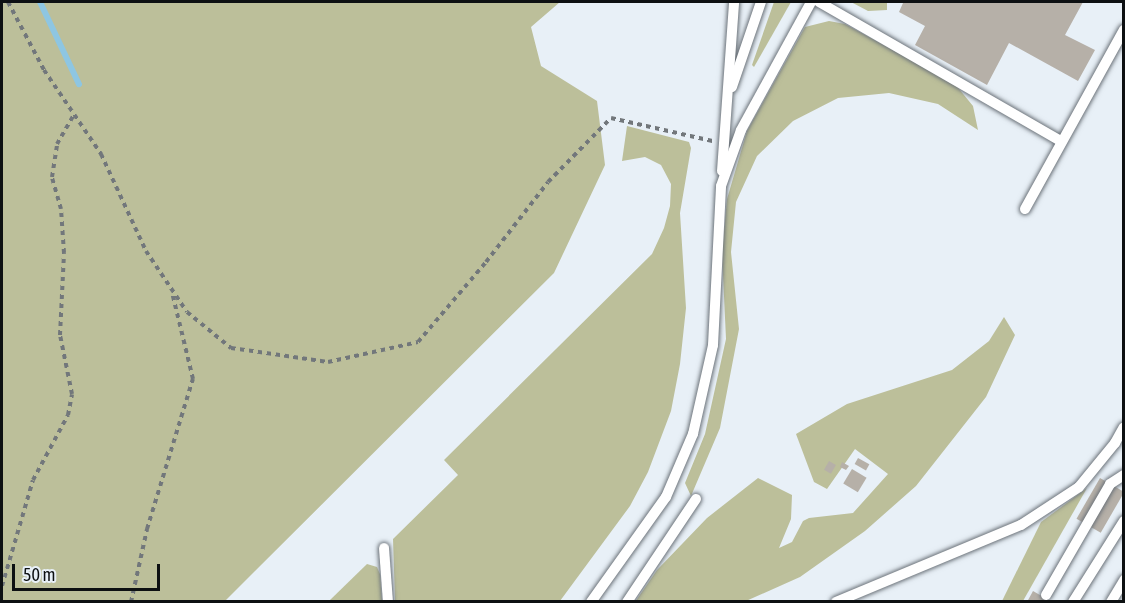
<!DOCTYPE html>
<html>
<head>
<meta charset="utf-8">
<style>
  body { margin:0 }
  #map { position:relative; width:1125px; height:603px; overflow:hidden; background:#e8f0f7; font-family:"Asap Condensed",sans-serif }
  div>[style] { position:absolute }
  .green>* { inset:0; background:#bcbf9a }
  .stream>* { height:6px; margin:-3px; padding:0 3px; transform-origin:3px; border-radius:3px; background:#8ec6e2 }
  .building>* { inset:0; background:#b6b0a8; transform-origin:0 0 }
  .path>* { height:4px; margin-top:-2px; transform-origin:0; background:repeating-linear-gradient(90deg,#72777b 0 4.5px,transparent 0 9px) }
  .roads { filter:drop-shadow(0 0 2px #6c737a) drop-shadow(0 0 2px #6c737a) }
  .lane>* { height:10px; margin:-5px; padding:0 5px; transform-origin:5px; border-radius:5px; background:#fff }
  span { translate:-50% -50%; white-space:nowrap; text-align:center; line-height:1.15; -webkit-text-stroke:6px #e8f0f7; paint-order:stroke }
  .frame { position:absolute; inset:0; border:3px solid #0d1012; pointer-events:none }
  .scale { position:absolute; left:12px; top:564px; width:148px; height:27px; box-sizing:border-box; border:3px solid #0d1012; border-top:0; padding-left:8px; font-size:18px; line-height:21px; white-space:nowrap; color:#0d1012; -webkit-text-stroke:4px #e8f0f7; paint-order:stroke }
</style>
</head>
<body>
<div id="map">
  <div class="green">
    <div style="clip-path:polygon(2px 2px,560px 2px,531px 27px,541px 66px,597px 101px,605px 165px,554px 273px,225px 601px,2px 601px)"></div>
    <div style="clip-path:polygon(774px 2px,791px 2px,754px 67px,752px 65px)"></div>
    <div style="clip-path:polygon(851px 2px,887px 2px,887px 10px,868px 11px)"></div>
    <div style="clip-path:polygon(829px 21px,845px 24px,955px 84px,973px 106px,978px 130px,938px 104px,889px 93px,838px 98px,793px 121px,757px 156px,736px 202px,731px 252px,739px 329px,720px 428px,691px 496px,685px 483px,705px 434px,726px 339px,722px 253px,727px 199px,747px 131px,805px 27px)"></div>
    <div style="clip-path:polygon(627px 126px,689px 142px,691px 148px,680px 213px,686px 308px,680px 364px,671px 411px,648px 472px,630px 506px,560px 601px,395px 601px,393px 539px,458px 475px,444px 460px,652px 254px,664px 228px,670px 206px,671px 184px,661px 165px,645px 157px,622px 161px)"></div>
    <div style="clip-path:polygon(1004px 317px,1015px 335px,986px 397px,916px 486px,865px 531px,800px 577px,746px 601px,635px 602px,657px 570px,707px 518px,758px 478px,792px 495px,791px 519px,779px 548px,792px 542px,803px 521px,809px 518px,853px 513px,888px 474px,855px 449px,827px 489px,814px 482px,796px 434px,847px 404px,952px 370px,989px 341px)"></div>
    <div style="clip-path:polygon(1087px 488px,1023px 601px,1002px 601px,1041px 522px)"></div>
    <div style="clip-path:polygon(367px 564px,377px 567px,380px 574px,382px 601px,329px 601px)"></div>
  </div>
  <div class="stream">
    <div style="left:40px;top:2px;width:91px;rotate:64.6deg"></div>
  </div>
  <div class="building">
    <div style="clip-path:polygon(900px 2px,1083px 2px,1065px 35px,1095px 50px,1078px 81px,1009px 43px,987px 85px,915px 45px,925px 26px,899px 12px,903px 3px)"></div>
    <div style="left:858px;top:458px;width:13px;height:7px;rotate:29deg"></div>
    <div style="left:829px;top:461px;width:8px;height:10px;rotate:30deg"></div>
    <div style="clip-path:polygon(842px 462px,849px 466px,846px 470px,840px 467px)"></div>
    <div style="left:852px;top:469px;width:17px;height:17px;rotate:31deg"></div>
    <div style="left:1100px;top:478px;width:28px;height:47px;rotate:30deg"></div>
    <div style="clip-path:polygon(1033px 591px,1052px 602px,1027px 602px)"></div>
  </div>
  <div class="path">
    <div style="left:8px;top:2px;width:77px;rotate:62.1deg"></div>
    <div style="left:44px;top:70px;width:102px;rotate:55.8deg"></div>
    <div style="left:101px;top:154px;width:107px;rotate:65.1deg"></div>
    <div style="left:146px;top:251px;width:73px;rotate:56.1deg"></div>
    <div style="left:187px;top:312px;width:57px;rotate:39.3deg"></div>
    <div style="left:231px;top:348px;width:98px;rotate:8.2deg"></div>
    <div style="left:328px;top:362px;width:92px;rotate:-12.5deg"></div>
    <div style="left:418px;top:342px;width:105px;rotate:-49.6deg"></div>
    <div style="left:486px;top:262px;width:101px;rotate:-52.2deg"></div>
    <div style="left:548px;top:182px;width:90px;rotate:-45.5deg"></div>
    <div style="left:611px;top:118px;width:104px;rotate:12.8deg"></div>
    <div style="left:2px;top:586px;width:110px;rotate:-73.7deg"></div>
    <div style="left:33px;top:480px;width:74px;rotate:-61.7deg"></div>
    <div style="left:68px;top:415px;width:21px;rotate:-79deg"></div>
    <div style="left:72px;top:394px;width:60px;rotate:-101.5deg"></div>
    <div style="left:60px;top:335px;width:82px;rotate:-87.2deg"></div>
    <div style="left:64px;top:253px;width:44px;rotate:-93.9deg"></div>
    <div style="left:61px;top:209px;width:33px;rotate:-106deg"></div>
    <div style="left:52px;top:177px;width:33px;rotate:-81deg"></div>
    <div style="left:57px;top:144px;width:34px;rotate:-60deg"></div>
    <div style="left:131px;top:602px;width:75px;rotate:-77.6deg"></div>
    <div style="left:147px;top:529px;width:157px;rotate:-73deg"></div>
    <div style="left:193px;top:379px;width:89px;rotate:-103.6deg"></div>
  </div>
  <div class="roads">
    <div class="lane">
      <div style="left:819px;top:2px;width:279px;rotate:29.9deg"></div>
      <div style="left:732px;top:87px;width:90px;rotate:-71.2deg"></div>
      <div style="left:722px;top:171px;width:169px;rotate:-85.9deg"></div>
      <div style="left:1025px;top:209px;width:205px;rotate:-61.1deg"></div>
      <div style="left:384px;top:548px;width:54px;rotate:85.8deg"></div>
      <div style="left:1046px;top:595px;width:128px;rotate:-60deg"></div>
      <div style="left:1110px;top:484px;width:17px;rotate:-33deg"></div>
      <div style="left:591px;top:602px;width:129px;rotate:-54.5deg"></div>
      <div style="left:666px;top:497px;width:69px;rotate:-66.8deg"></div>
      <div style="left:693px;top:434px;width:91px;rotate:-77.3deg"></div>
      <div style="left:713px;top:345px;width:159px;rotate:-87.1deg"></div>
      <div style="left:721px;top:186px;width:59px;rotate:-70.3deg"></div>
      <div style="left:741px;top:130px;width:146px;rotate:-61.3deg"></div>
      <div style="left:627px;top:602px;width:124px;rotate:-56.2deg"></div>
      <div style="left:836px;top:602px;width:200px;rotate:-22.6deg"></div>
      <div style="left:1021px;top:525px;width:69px;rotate:-33.2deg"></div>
      <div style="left:1079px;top:487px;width:57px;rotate:-50.7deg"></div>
      <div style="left:1115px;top:443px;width:18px;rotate:-61deg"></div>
      <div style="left:1073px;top:602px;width:96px;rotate:-57.8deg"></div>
      <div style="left:1111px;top:602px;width:26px;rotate:-59deg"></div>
    </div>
  </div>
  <div class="frame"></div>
  <div class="scale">50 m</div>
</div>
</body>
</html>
